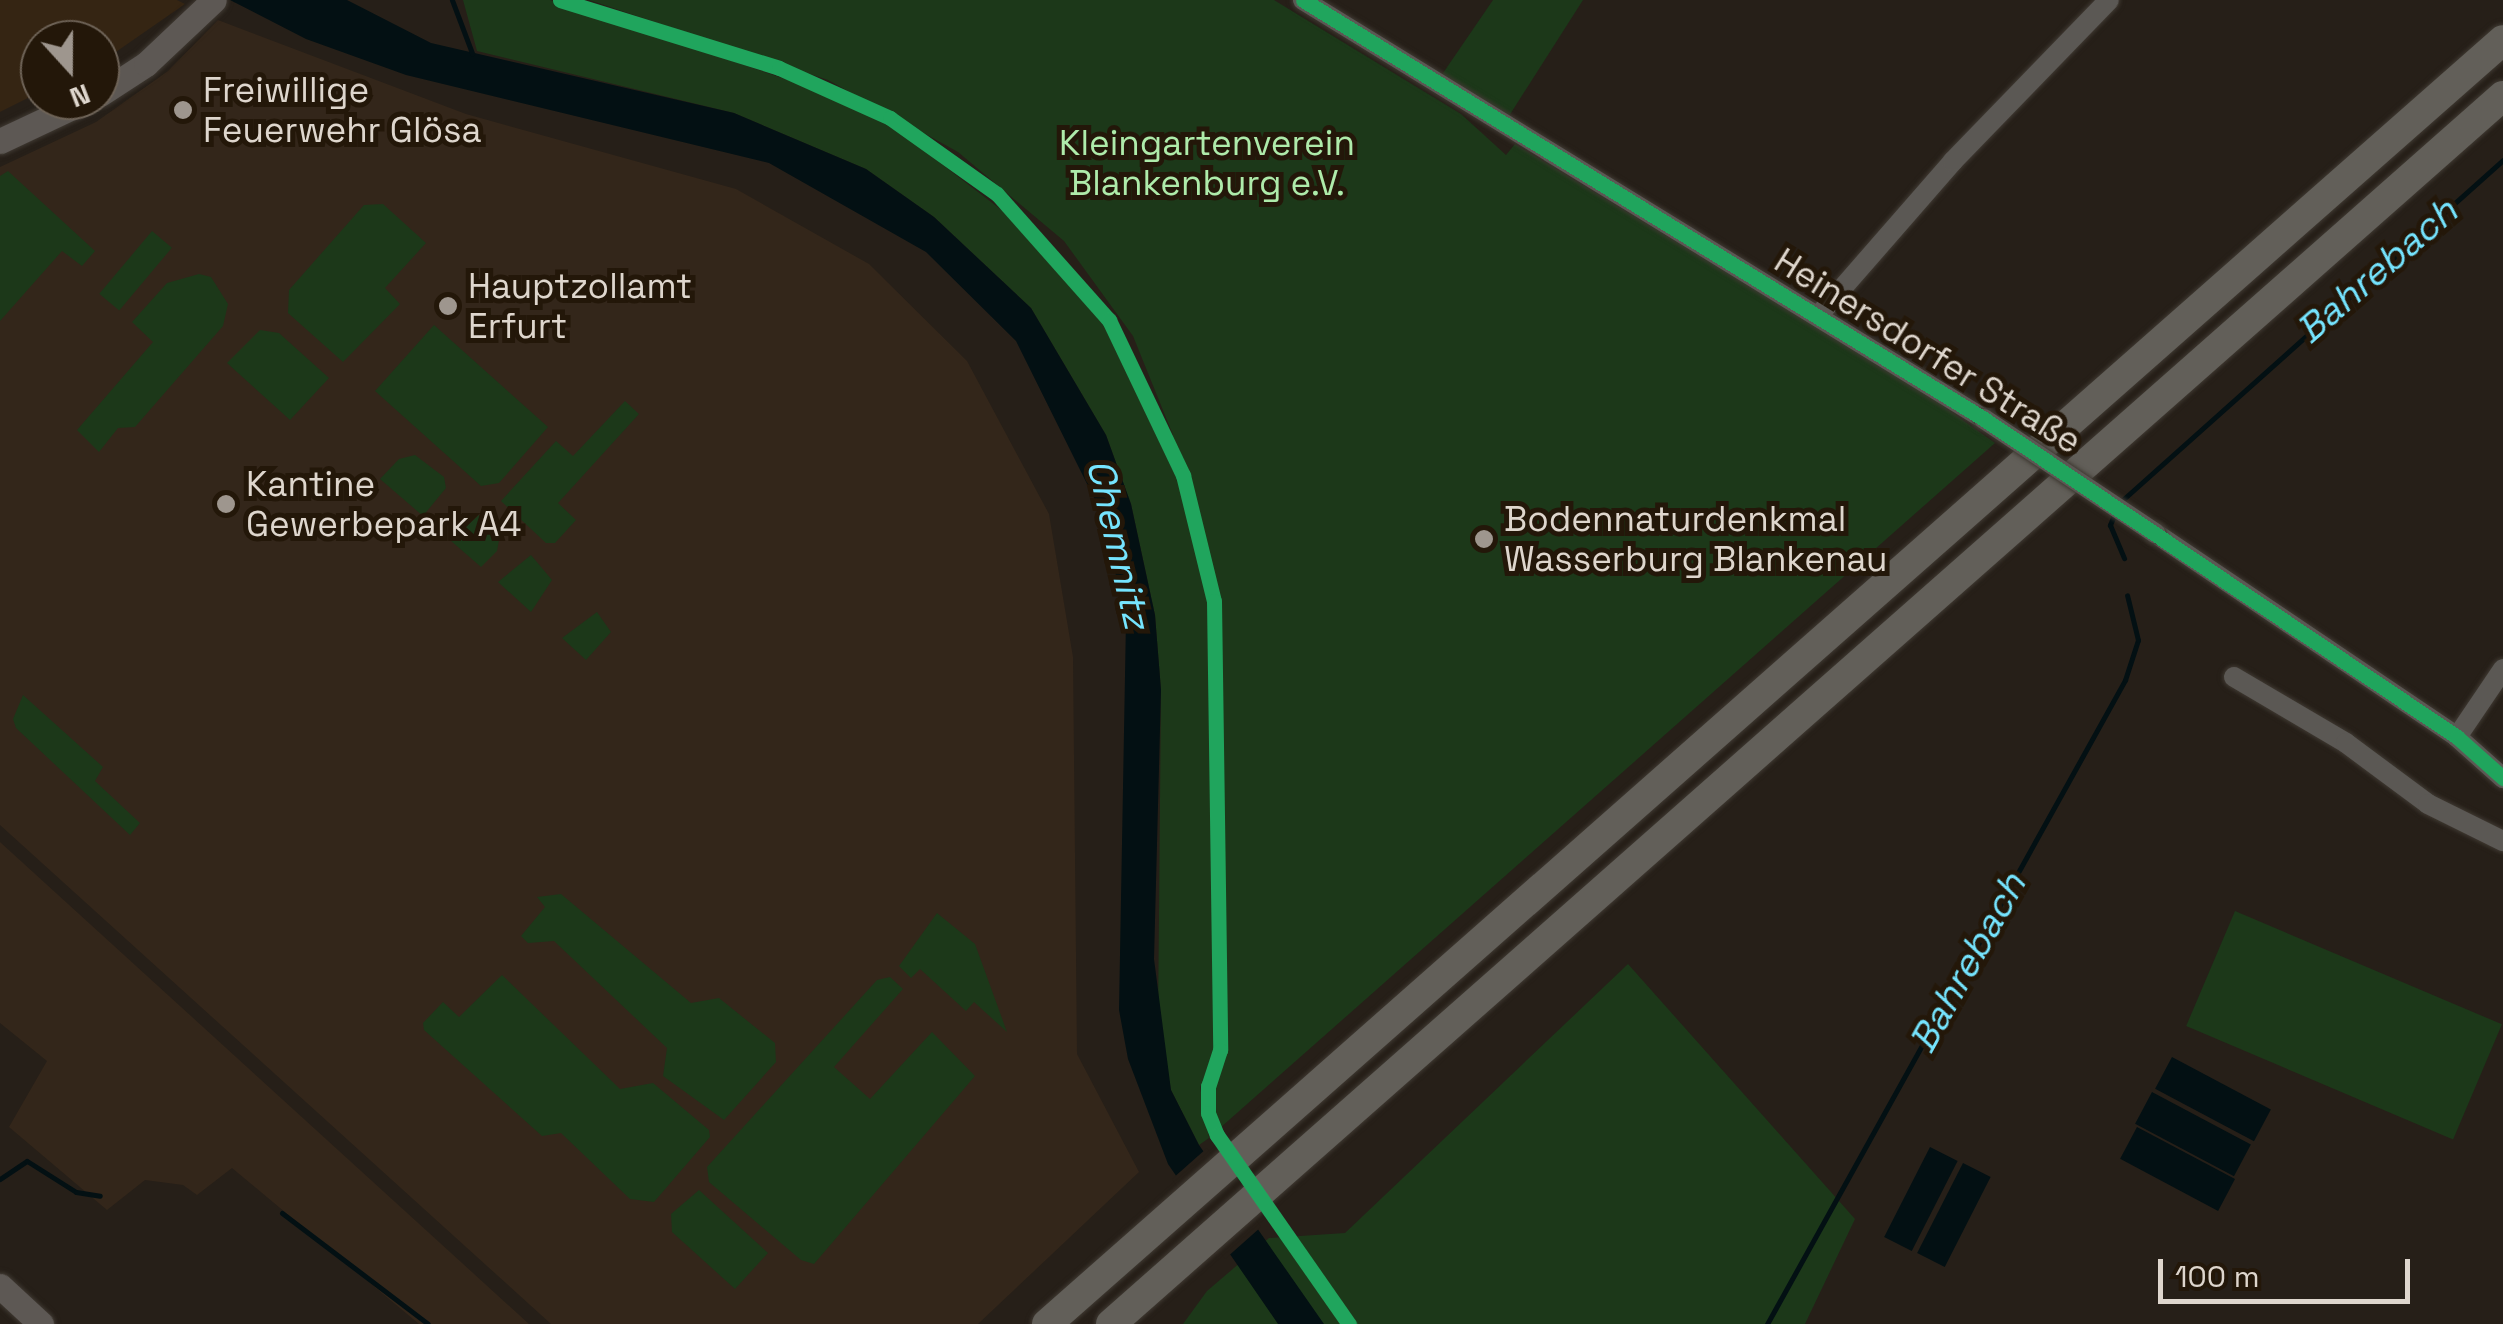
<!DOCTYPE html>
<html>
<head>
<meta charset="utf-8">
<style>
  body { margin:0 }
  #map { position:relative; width:2503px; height:1324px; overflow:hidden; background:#261f18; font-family:"Space Grotesk",sans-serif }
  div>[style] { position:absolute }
  .commercial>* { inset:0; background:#33261a }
  .built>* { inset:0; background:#352513 }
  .green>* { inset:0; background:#1c3819; transform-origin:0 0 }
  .water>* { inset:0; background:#031013; transform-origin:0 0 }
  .pier>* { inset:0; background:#261f18 }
  .stream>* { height:5px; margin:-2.5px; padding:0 2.5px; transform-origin:2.5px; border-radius:2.5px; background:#031013 }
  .roads { filter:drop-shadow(0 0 2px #3f3932) drop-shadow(0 0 2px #3f3932) }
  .minor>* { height:20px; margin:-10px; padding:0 10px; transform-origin:10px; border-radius:10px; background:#5b5854 }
  .major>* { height:25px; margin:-12.5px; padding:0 12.5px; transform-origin:12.5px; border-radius:12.5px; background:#5d5854 }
  .highway>* { height:30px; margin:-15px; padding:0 15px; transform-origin:15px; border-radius:15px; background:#625f59 }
  .bridges { filter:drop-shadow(0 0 2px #3f3932) drop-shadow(0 0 2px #3f3932) }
  .minor-bridge>* { height:20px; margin:-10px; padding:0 10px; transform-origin:10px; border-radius:10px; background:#5b5854 }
  .cycleway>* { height:15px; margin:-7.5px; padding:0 7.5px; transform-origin:7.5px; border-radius:7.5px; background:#20a55d }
  .dots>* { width:28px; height:28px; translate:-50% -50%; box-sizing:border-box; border:5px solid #231709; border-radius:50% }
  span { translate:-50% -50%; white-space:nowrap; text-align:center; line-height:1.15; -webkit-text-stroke:10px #231709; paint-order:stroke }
  .poi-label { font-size:35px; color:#ded6cd }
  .left { translate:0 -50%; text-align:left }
  .park-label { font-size:35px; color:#aeebaa }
  .street-label { font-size:35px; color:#ded6cd }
  .water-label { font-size:38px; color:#75e4fe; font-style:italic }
  .north { position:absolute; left:20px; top:20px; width:100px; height:100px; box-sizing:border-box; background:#231709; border:2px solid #6e6357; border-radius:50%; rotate:159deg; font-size:28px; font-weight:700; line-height:40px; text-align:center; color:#ded6cd }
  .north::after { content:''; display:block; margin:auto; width:35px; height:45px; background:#9e968e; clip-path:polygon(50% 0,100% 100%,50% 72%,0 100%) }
  .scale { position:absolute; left:2158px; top:1259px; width:252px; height:45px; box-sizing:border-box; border:5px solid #ded6cd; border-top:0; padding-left:12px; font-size:30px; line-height:35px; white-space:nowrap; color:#ded6cd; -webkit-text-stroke:8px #231709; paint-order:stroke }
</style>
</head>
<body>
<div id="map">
  <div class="commercial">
    <div style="clip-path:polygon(218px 20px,466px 114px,736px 189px,869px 264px,967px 361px,1049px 514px,1073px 657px,1077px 1054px,1139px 1172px,978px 1324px,551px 1324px,0 825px,0 167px,96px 122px,168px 71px)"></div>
    <div style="clip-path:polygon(0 842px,529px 1324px,419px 1324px,232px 1168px,197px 1195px,183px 1185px,145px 1180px,107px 1210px,9px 1127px,47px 1061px,0 1023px)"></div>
  </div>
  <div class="built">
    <div style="clip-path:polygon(0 0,177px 0,185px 4px,100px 63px,100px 40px,40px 40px,40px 92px,0 112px)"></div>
  </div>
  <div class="green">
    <div style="clip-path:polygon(463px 0,550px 0,827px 93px,900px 132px,1030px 232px,1095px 307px,1166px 443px,1173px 435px,1133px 336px,1064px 241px,958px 152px,828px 80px,589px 0,1274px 0,1461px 114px,1506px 155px,1515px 144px,1922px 391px,1995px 443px,1220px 1128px,1209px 1106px,1211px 1084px,1226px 1058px,1227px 1029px,1215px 1028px,1213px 1060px,1200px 1087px,1209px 1138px,1199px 1145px,1171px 1090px,1158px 1024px,1161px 690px,1155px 615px,1131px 504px,1106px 435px,1031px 308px,934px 217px,866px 169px,734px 113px,477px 51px)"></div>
    <div style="clip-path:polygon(1493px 0,1583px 0,1509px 116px,1441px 76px)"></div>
    <div style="clip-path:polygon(8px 171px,95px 251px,82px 266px,62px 251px,0 321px,0 176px)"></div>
    <div style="clip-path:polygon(383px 204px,426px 243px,385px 288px,400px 304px,343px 362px,288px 313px,289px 290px,364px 205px)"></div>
    <div style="left:152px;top:231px;width:26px;height:82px;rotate:40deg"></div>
    <div style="clip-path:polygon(199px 274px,211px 277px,228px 304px,223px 326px,135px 427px,118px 428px,99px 452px,77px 430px,153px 342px,132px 322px,167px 283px)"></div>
    <div style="clip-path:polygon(434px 325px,548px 427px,499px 483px,481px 486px,375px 391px)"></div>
    <div style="clip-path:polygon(260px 330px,279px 333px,329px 378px,290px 420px,227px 363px)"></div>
    <div style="clip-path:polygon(625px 401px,639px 414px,558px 503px,576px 520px,555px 543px,546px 543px,501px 501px,556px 441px,573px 456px)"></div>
    <div style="clip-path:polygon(415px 455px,444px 477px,446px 488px,423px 516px,380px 479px,399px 459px)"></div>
    <div style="clip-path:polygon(479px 515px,500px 535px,497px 551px,481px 567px,450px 540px)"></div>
    <div style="clip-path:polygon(531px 555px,552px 580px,531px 612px,498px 582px)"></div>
    <div style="clip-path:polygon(597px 612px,611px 632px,586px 660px,562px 638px)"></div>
    <div style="clip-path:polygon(23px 695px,103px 767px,95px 781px,140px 823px,130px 835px,16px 728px,13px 719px)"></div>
    <div style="clip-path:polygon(561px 894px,691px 1003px,719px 998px,775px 1043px,776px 1062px,724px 1120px,663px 1076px,667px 1048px,554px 941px,528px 943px,521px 936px,545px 907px,537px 897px)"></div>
    <div style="left:2235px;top:911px;width:290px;height:125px;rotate:23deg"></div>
    <div style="clip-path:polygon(937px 913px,975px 944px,1007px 1032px,974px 1002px,966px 1011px,920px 969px,911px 978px,899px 966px)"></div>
    <div style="clip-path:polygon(1628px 964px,1855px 1219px,1805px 1324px,1183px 1324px,1207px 1291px,1269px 1238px,1345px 1233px)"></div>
    <div style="clip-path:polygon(502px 975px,620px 1089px,653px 1083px,709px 1130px,710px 1137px,654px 1202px,630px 1199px,561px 1133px,542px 1136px,424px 1030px,423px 1023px,443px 1002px,459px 1017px)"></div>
    <div style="clip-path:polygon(890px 977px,903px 989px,834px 1067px,870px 1099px,932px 1032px,975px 1076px,814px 1264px,801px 1260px,709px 1182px,707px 1167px,877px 980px)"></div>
    <div style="clip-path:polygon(699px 1190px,768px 1253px,735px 1289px,672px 1232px,671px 1214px)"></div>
  </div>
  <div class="water">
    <div style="clip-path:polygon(230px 0,347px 0,431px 43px,734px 113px,866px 169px,934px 217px,1031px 308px,1106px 435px,1131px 504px,1155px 615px,1161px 690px,1154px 959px,1171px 1090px,1199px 1145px,1324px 1324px,1278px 1324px,1168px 1164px,1128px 1059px,1119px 1010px,1126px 620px,1102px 514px,1016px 341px,926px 252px,769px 163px,406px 75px,306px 39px)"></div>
    <div style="left:2172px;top:1057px;width:112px;height:36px;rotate:28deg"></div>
    <div style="left:2152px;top:1092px;width:112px;height:36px;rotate:28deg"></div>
    <div style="left:2137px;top:1127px;width:111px;height:36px;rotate:28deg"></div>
    <div style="left:1930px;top:1147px;width:31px;height:101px;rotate:27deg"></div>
    <div style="left:1963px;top:1163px;width:31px;height:101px;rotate:27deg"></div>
  </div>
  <div class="pier">
    <div style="clip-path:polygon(1207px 1148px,1261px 1227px,1225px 1259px,1172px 1179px)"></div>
  </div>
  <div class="stream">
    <div style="left:452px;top:0;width:57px;rotate:69.3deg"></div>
    <div style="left:2118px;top:504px;width:516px;rotate:-41.78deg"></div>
    <div style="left:2114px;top:515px;width:11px;rotate:112deg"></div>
    <div style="left:2110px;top:525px;width:36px;rotate:67deg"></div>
    <div style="left:0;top:1179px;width:32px;rotate:-34deg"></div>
    <div style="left:27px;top:1161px;width:58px;rotate:32.3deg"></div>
    <div style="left:76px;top:1192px;width:24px;rotate:9deg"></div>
    <div style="left:282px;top:1213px;width:183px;rotate:37.2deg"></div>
    <div style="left:1767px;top:1324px;width:737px;rotate:-60.93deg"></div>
    <div style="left:2125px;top:680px;width:42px;rotate:-72deg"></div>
    <div style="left:2138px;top:640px;width:46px;rotate:-103.7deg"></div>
  </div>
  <div class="roads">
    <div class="minor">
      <div style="left:1303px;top:0;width:800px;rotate:31.6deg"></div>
      <div style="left:1818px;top:316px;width:206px;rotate:-48.9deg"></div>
      <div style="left:1953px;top:161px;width:224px;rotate:-45.9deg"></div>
      <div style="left:2155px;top:533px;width:364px;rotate:34deg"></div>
      <div style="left:2457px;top:737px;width:62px;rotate:41.7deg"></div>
      <div style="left:2234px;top:677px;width:130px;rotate:30.5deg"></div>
      <div style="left:2346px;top:743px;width:102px;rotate:36.6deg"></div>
      <div style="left:2428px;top:804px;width:84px;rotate:26.3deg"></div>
      <div style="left:2457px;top:737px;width:82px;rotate:-55.9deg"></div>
    </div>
    <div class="major">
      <div style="left:100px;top:94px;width:55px;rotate:-33.1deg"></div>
      <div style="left:146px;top:64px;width:93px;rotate:-43.3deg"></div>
      <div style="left:0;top:141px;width:96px;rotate:-25.2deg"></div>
      <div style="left:0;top:1286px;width:56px;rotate:42.8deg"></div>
    </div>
    <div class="highway">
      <div style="left:1047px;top:1324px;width:1941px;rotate:-41.41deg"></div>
      <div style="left:1111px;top:1324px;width:1856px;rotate:-41.42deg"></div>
    </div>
  </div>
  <div class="bridges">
    <div class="minor-bridge">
      <div style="left:1984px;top:419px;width:206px;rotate:33.7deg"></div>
    </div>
  </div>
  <div class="cycleway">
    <div style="left:560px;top:0;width:229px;rotate:17.2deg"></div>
    <div style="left:779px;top:68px;width:122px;rotate:24.2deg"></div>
    <div style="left:890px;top:118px;width:131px;rotate:35.4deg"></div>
    <div style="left:997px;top:194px;width:169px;rotate:48.4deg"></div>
    <div style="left:1109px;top:320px;width:172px;rotate:64.5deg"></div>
    <div style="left:1183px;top:475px;width:130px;rotate:76.2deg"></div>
    <div style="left:1214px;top:601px;width:449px;rotate:89.2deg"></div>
    <div style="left:1220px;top:1050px;width:38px;rotate:108deg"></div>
    <div style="left:1208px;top:1086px;width:27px;rotate:90deg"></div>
    <div style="left:1208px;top:1113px;width:24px;rotate:68deg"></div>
    <div style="left:1217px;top:1135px;width:231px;rotate:55.1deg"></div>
    <div style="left:1303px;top:0;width:800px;rotate:31.6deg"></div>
    <div style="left:1984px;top:419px;width:570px;rotate:33.91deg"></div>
    <div style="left:2457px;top:737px;width:62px;rotate:41.7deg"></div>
  </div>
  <div class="dots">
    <div style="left:183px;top:110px;background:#9e968e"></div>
    <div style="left:448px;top:306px;background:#9e968e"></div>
    <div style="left:226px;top:504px;background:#9e968e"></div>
    <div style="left:1484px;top:539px;background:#9e968e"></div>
  </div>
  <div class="poi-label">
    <span class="left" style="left:203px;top:110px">Freiwillige<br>Feuerwehr Glösa</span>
    <span class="left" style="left:468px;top:306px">Hauptzollamt<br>Erfurt</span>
    <span class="left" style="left:246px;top:504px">Kantine<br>Gewerbepark A4</span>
    <span class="left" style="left:1504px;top:539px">Bodennaturdenkmal<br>Wasserburg Blankenau</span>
  </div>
  <div class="park-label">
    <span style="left:1207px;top:163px">Kleingartenverein<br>Blankenburg e.V.</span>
  </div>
  <div class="street-label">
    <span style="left:1928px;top:351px;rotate:32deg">Heinersdorfer Straße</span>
  </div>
  <div class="water-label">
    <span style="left:2377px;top:271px;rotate:-41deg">Bahrebach</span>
    <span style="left:1118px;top:544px;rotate:77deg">Chemnitz</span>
    <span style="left:1968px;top:963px;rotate:-61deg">Bahrebach</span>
  </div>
  <div class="north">N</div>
  <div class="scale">100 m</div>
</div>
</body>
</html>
